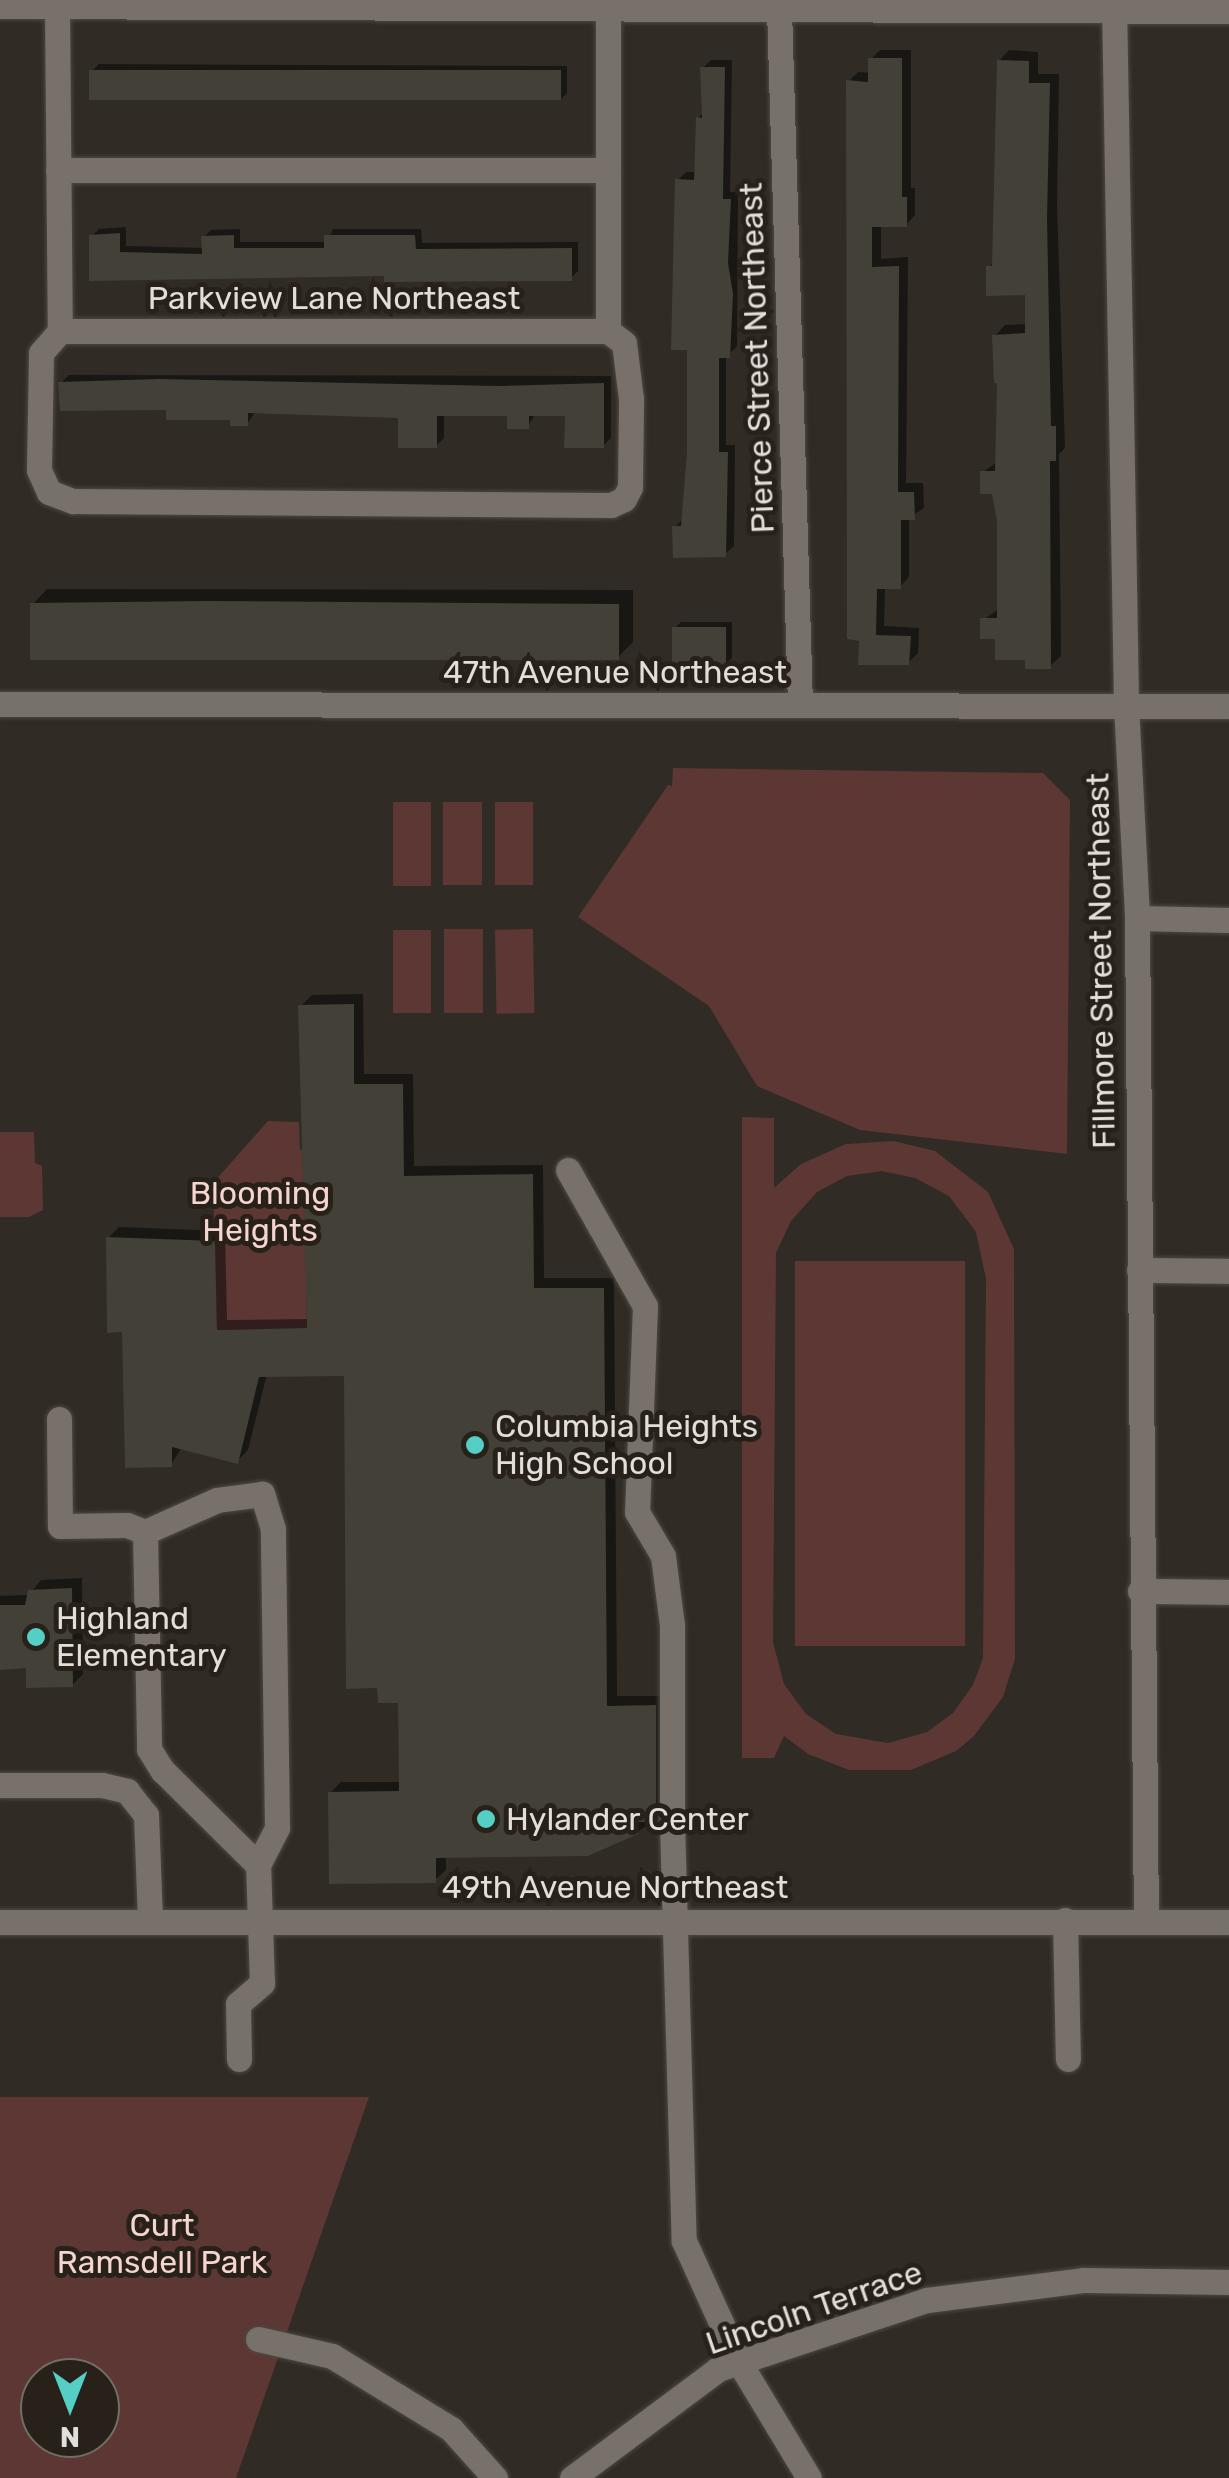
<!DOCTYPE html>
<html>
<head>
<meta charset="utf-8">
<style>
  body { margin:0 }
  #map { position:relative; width:1229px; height:2478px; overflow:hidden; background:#302b24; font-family:Rubik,sans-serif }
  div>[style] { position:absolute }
  .green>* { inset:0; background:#5d3733; transform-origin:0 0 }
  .shadow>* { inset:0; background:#0007 }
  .building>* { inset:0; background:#424037; transform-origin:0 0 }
  .roads { filter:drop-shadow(0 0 2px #4d4842) drop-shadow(0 0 2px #4d4842) }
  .minor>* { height:25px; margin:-12.5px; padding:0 12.5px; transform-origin:12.5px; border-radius:12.5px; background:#787169 }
  .dots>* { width:28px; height:28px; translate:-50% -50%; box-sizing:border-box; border:5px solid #27211a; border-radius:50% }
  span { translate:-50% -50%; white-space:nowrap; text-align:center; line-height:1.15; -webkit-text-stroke:10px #27211a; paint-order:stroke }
  .street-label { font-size:32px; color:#e2deda }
  .park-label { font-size:32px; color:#f6d4d0 }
  .poi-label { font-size:32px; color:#e2deda }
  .left { translate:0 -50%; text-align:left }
  .north { position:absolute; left:20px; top:2358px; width:100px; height:100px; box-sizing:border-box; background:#27211a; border:2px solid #726d67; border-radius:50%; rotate:180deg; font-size:28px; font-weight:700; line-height:40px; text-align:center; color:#e2deda }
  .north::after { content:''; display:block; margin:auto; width:35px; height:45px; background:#55cec5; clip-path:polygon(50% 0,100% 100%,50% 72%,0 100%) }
</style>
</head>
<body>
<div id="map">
  <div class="green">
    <div style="clip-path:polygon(673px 768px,1043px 773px,1070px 800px,1067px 1154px,860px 1130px,757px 1086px,709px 1006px,578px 917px,668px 785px,672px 786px)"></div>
    <div style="left:393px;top:802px;width:38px;height:84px"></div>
    <div style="left:443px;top:802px;width:39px;height:83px"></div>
    <div style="left:495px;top:802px;width:38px;height:83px"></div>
    <div style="left:483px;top:929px;width:84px;height:39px;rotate:90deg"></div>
    <div style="left:533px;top:929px;width:84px;height:38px;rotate:89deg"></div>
    <div style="left:393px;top:930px;width:38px;height:83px"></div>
    <div style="clip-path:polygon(evenodd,742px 1117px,774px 1118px,774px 1188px,801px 1164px,846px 1144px,894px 1141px,935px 1151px,988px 1192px,1014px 1249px,1015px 1659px,1003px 1697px,974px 1736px,956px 1751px,911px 1770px,849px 1770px,808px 1754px,784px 1736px,774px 1758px,742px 1758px,742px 1117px,882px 1171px,915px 1178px,949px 1196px,976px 1232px,986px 1279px,983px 1658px,973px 1685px,953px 1713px,927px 1732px,888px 1743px,836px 1734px,806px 1714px,784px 1684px,773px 1642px,776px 1253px,791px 1221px,817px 1192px,847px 1176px,882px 1171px)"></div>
    <div style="clip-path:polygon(268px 1121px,299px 1122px,300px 1150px,304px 1150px,307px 1329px,217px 1330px,213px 1183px)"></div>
    <div style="clip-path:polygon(0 1132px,34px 1132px,35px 1163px,42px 1166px,43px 1210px,29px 1217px,0 1217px)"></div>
    <div style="left:795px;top:1261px;width:170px;height:385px"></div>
    <div style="clip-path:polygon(evenodd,0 2097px,369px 2097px,236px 2478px,0 2478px,0 2097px,40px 2378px,100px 2378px,100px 2438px,40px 2438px,40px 2378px)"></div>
  </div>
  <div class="shadow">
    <div style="clip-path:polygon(880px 50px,911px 50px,911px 188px,915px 188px,915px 215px,906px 225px,881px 225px,881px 259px,908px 257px,906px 483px,923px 483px,924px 508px,909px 518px,909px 577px,900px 587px,885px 587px,884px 626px,919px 628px,918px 653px,908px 663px,861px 663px,849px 81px,858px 72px,871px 73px,871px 59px)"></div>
    <div style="clip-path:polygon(1009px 50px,1038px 52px,1038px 74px,1059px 74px,1057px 206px,1065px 448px,1059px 454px,1061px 656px,1050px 666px,1027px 657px,983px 620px,999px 609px,999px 521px,994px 491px,983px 472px,997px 462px,1000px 381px,995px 336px,1005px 325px,1027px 324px,1027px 293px,989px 267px,995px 261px,999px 61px)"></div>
    <div style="clip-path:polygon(711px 60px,732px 60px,730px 192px,738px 192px,737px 347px,726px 356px,726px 445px,735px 445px,734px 546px,725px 554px,675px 527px,683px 519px,689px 451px,689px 348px,678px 180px,686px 172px,696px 172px,698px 118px,704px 112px,703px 68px)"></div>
    <div style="clip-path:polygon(99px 64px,567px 66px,567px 93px,560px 100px,92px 71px)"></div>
    <div style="clip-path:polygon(126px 227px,126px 246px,204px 248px,204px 237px,211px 230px,240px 229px,240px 242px,327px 242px,333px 229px,421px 229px,422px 243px,578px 242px,578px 271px,571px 278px,387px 274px,92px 278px,92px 236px,99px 229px)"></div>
    <div style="clip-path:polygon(69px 375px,611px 376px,611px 438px,603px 446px,568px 413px,536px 413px,528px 426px,509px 413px,444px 413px,444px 438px,436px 446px,400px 415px,256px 411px,247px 424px,61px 383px)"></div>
    <div style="clip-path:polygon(47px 589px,633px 590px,633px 642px,618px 657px,33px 604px)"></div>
    <div style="clip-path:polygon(681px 622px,732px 622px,732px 658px,725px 664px,675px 628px)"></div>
    <div style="clip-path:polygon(363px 994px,364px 1074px,413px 1074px,414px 1166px,543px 1165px,544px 1278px,614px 1278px,617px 1696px,666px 1696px,666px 1809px,655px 1820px,637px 1832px,446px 1855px,446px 1870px,435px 1880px,330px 1793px,341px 1782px,402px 1782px,401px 1700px,346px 1374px,267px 1374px,248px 1450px,237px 1461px,182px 1447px,171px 1465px,125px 1330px,108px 1238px,119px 1227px,225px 1231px,227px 1320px,309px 1319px,301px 1006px,312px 995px)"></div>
    <div style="clip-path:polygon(82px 1578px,83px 1674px,72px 1685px,29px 1665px,0 1667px,0 1596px,29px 1595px,41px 1580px)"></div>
  </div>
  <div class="building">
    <div style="clip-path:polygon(868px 58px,902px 58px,902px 197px,907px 197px,907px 227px,872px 227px,872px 267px,899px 266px,898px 492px,914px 492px,915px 520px,901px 520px,901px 589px,877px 589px,876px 635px,911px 636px,909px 665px,858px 665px,859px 641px,847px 639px,846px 80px,868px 82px)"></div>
    <div style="clip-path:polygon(997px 60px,1029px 61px,1029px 83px,1050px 83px,1047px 218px,1051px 426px,1056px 426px,1056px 461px,1050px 461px,1051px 669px,1025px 669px,1025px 660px,995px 660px,995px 639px,980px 639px,980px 618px,997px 618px,997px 521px,992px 494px,980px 494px,980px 471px,995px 471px,997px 383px,994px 383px,992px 335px,1025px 333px,1025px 295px,986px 296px,986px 266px,992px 266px)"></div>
    <div style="clip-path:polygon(700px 67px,725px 67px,723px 199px,731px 199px,728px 263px,733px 294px,730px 358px,719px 358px,719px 452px,728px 452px,726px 557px,673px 558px,672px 526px,681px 526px,687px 451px,687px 350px,671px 350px,675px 179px,694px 180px,696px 117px,702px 118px)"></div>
    <div style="left:89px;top:70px;width:472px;height:30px"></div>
    <div style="clip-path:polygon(120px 233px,120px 252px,202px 254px,201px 236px,234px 235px,234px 248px,324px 248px,324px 235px,415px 235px,416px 249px,572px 248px,572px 281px,384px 282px,384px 276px,89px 281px,89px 235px)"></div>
    <div style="clip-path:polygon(159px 379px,499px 386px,604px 383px,604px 448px,564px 448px,565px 416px,529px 416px,529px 429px,507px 429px,507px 416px,437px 416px,437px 448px,398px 448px,398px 418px,248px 413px,248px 426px,230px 426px,230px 420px,166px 420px,166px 410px,60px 411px,58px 382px)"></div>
    <div style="clip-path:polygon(207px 601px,619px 604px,619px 660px,30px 660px,30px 603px)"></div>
    <div style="left:672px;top:627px;width:54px;height:42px"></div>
    <div style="clip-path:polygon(354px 1004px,354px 1084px,403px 1084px,404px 1176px,533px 1174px,534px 1288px,604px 1288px,607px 1706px,656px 1705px,656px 1822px,638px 1822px,638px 1834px,588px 1856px,436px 1858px,436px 1883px,329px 1884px,328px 1792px,399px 1791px,398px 1703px,378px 1703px,377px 1688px,346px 1689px,344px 1376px,259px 1377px,238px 1464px,172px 1447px,172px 1467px,125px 1468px,122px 1332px,107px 1333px,106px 1237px,215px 1241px,217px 1330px,307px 1328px,298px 1005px)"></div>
    <div style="clip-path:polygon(72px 1588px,73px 1687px,26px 1688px,26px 1668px,0 1670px,0 1605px,25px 1605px,28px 1590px)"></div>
  </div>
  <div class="roads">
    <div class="minor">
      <div style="left:1114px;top:0;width:705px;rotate:89.02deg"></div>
      <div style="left:1126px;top:705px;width:213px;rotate:87deg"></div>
      <div style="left:1137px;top:918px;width:1002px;rotate:89.49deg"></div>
      <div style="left:0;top:6px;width:1229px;rotate:0.23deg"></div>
      <div style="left:57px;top:7px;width:324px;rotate:89.5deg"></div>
      <div style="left:608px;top:8px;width:323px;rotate:90deg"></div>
      <div style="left:779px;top:9px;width:696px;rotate:88.27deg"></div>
      <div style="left:58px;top:170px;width:550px"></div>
      <div style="left:60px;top:331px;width:29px;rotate:131deg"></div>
      <div style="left:41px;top:353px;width:117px;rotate:91deg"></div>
      <div style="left:39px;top:470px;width:24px;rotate:66deg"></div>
      <div style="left:49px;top:492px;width:26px;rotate:21deg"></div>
      <div style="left:73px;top:501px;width:538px;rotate:0.43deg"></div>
      <div style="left:611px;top:505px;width:14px;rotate:-25deg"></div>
      <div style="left:624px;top:499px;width:13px;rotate:-63deg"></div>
      <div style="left:630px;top:487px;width:88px;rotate:-89.3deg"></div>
      <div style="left:631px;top:399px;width:56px;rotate:-97.1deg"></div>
      <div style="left:624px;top:343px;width:20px;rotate:-143deg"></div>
      <div style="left:60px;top:331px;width:548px"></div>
      <div style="left:0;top:704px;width:1229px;rotate:0.09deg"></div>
      <div style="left:1137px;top:918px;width:92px;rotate:1.2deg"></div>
      <div style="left:568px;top:1170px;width:156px;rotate:60.5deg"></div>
      <div style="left:645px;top:1306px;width:206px;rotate:92.2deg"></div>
      <div style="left:637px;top:1512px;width:51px;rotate:59.4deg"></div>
      <div style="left:663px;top:1556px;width:70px;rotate:82.6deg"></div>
      <div style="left:672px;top:1625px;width:197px;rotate:90deg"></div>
      <div style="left:672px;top:1822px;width:419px;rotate:88.4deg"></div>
      <div style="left:684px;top:2241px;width:133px;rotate:65.6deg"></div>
      <div style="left:739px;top:2362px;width:135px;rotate:58.9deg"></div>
      <div style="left:1139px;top:1270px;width:90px;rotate:0.6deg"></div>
      <div style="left:59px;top:1419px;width:107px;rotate:89.5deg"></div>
      <div style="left:60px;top:1526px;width:67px;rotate:-0.9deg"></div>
      <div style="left:127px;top:1525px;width:19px;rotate:21deg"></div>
      <div style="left:1140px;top:1591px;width:89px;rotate:0.6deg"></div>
      <div style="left:0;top:1785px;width:102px"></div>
      <div style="left:102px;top:1785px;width:26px;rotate:13deg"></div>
      <div style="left:127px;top:1791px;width:31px;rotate:52deg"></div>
      <div style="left:146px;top:1815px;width:106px;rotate:87.8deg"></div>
      <div style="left:1065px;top:1920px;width:139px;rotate:88.8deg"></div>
      <div style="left:0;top:1922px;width:1229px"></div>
      <div style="left:239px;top:2059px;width:55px;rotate:-91deg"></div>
      <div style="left:238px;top:2004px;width:32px;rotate:-41deg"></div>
      <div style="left:262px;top:1983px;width:118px;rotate:-91.9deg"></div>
      <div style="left:258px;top:1865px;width:42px;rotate:-62.8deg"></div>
      <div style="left:277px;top:1828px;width:299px;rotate:-90.8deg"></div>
      <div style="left:273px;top:1529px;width:37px;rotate:-107deg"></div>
      <div style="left:262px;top:1494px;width:45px;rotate:172.4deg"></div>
      <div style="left:217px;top:1500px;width:79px;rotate:156deg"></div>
      <div style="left:145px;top:1532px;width:217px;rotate:88.9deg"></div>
      <div style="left:149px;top:1749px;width:26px;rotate:58deg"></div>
      <div style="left:163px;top:1771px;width:134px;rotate:44.7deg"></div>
      <div style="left:258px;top:2339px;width:76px;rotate:12.9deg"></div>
      <div style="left:332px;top:2356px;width:140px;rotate:31.5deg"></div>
      <div style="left:451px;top:2429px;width:66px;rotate:48.1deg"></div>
      <div style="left:572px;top:2478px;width:182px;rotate:-36.7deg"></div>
      <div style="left:718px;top:2369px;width:220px;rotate:-18.3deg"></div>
      <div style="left:927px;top:2300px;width:157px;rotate:-7.3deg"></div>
      <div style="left:1083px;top:2280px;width:146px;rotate:0.8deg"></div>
    </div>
  </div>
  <div class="dots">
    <div style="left:475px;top:1445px;background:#55cec5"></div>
    <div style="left:36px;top:1637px;background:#55cec5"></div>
    <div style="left:486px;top:1819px;background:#55cec5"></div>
  </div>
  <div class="street-label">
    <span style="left:334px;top:298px">Parkview Lane Northeast</span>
    <span style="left:757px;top:358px;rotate:-92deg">Pierce Street Northeast</span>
    <span style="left:615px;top:672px">47th Avenue Northeast</span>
    <span style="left:1101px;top:961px;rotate:-91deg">Fillmore Street Northeast</span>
    <span style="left:615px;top:1887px">49th Avenue Northeast</span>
    <span style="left:814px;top:2308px;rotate:-19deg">Lincoln Terrace</span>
  </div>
  <div class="park-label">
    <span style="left:260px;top:1212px">Blooming<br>Heights</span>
    <span style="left:162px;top:2244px">Curt<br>Ramsdell Park</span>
  </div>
  <div class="poi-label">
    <span class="left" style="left:495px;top:1445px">Columbia Heights<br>High School</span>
    <span class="left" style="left:56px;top:1637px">Highland<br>Elementary</span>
    <span class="left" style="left:506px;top:1819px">Hylander Center</span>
  </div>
  <div class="north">N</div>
</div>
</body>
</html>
